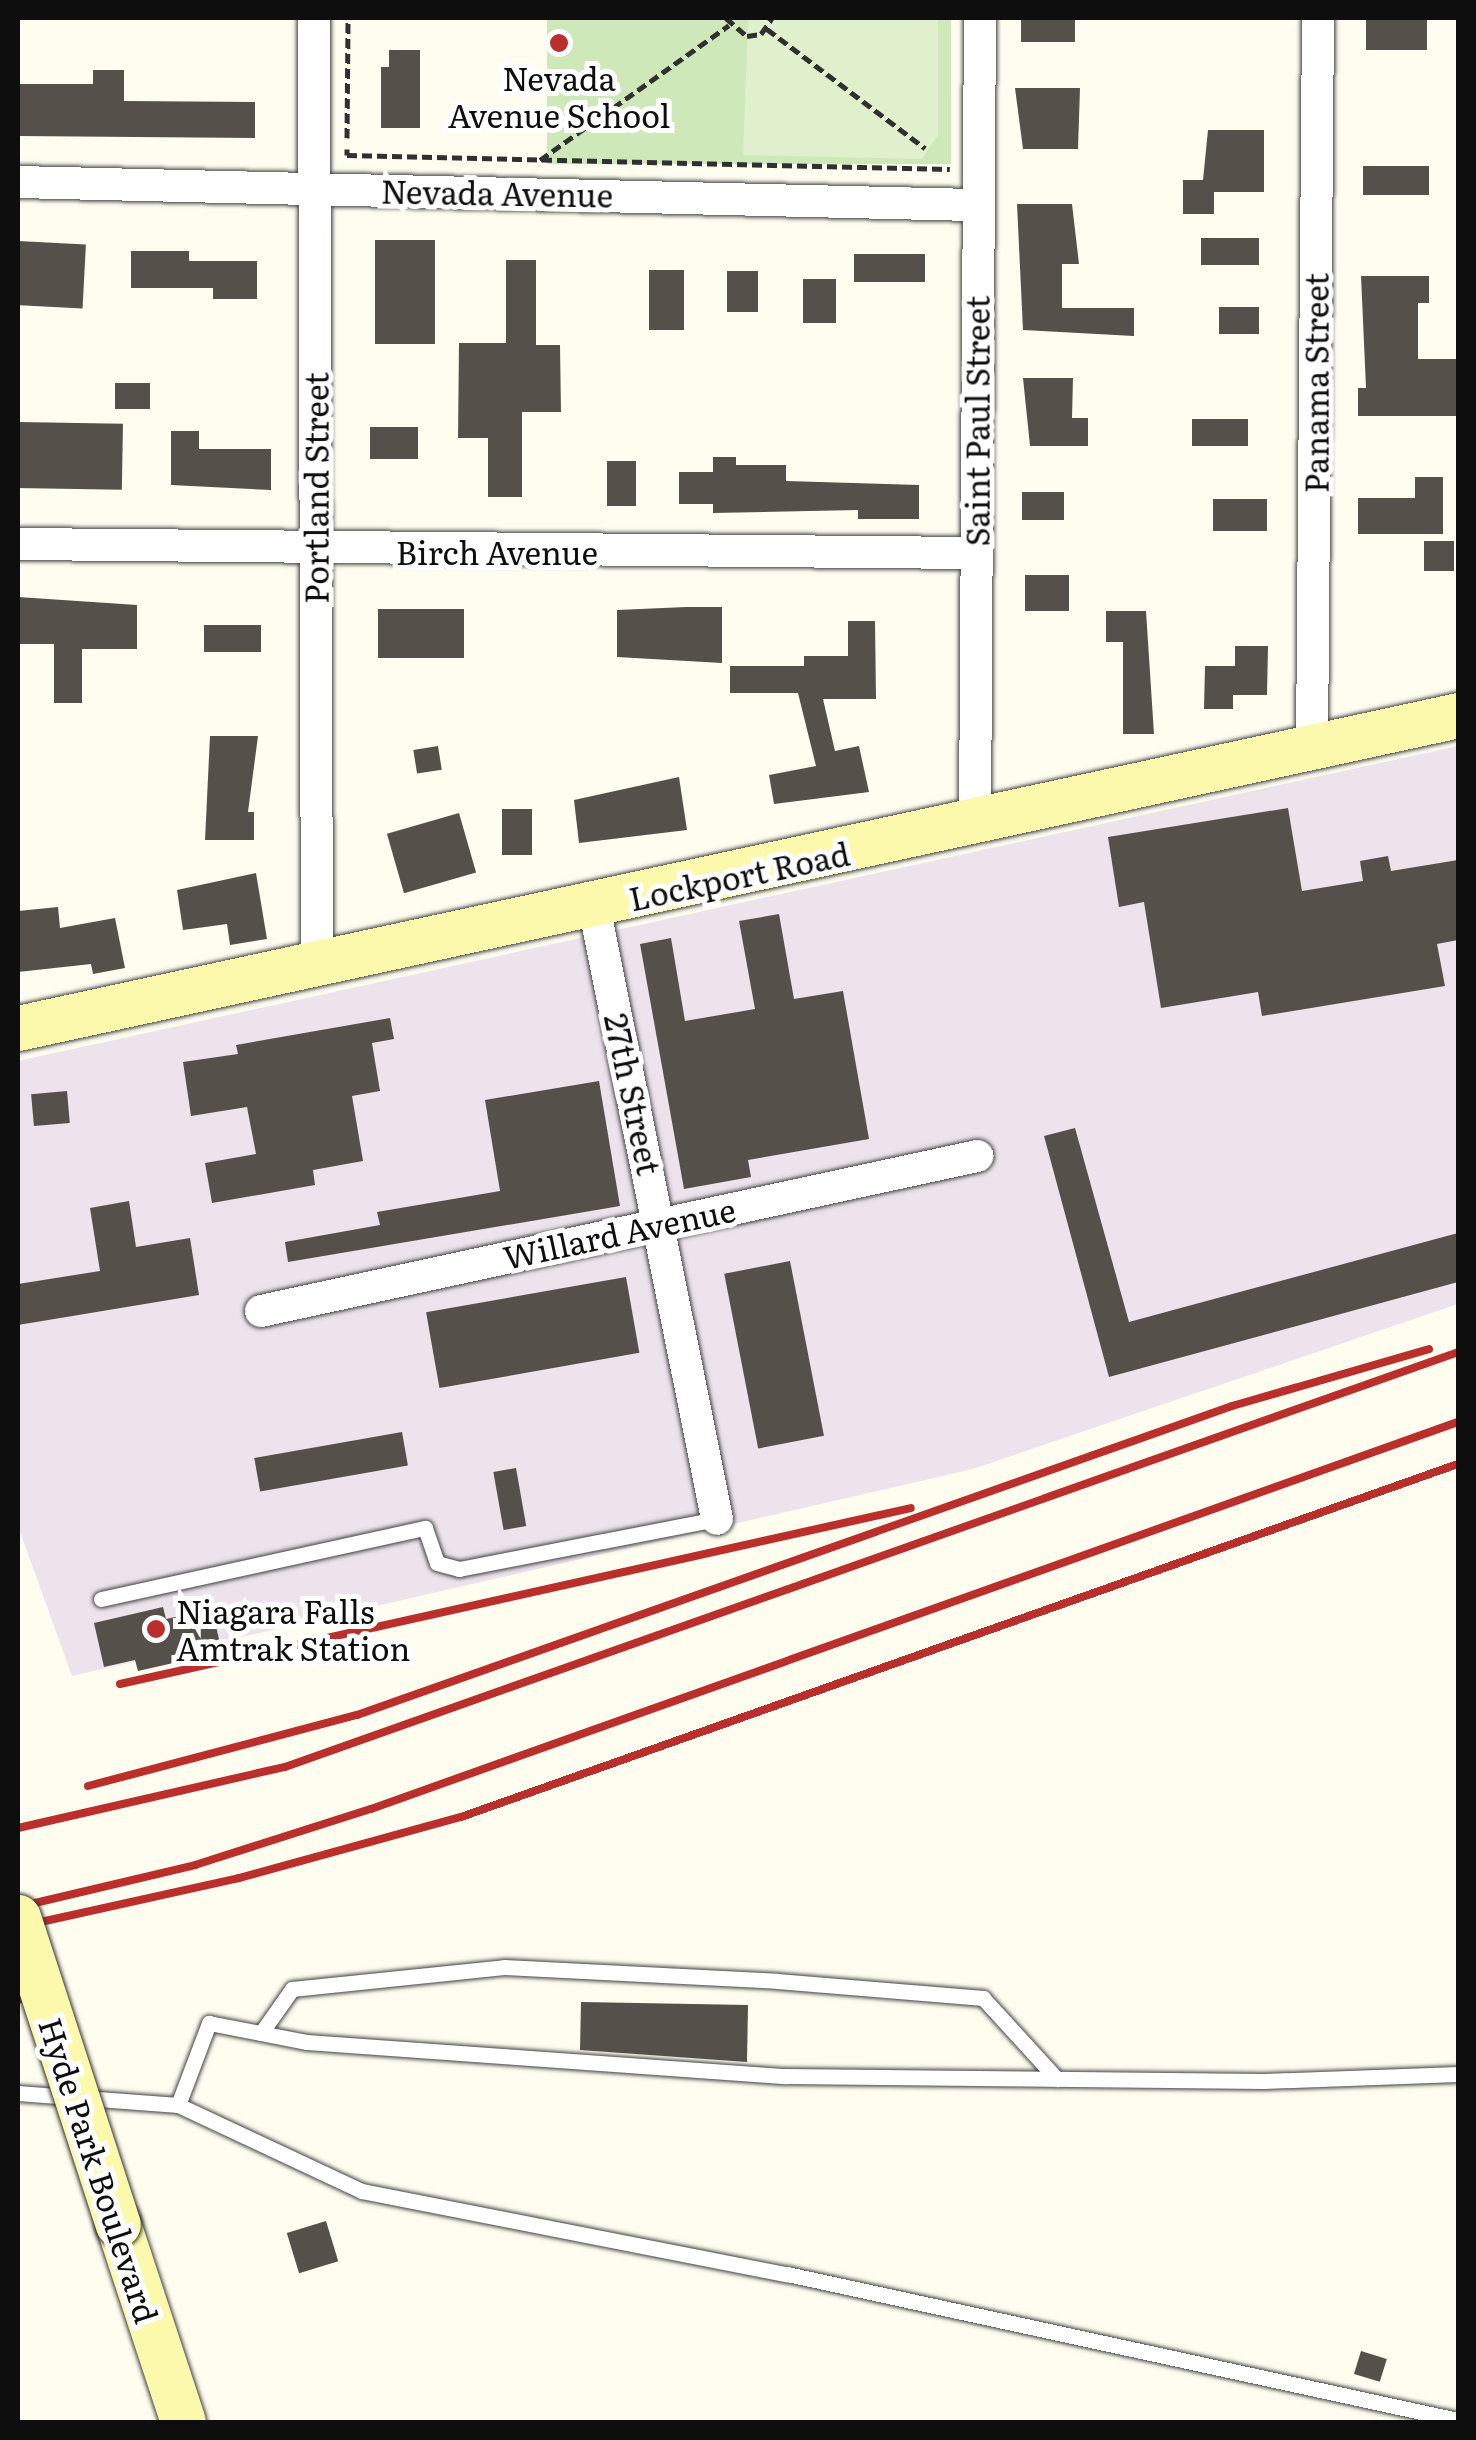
<!DOCTYPE html>
<html>
<head>
<meta charset="utf-8">
<style>
  body { margin:0 }
  #map { position:relative; width:1476px; height:2440px; overflow:hidden; background:#fefdf0; font-family:Literata,serif }
  div>[style] { position:absolute }
  .industrial>* { inset:0; background:#ece3ec }
  .green>* { inset:0; background:#cee8ba; transform-origin:0 0 }
  .pitch>* { inset:0; background:#e0efcc }
  .building>* { inset:0; background:#56504b; transform-origin:0 0 }
  .path>* { height:5px; margin-top:-2.5px; transform-origin:0; background:repeating-linear-gradient(90deg,#303030 0 10px,transparent 0 15px) }
  .roads { filter:drop-shadow(0 0 2px #414141) drop-shadow(0 0 2px #414141) }
  .lane>* { height:15px; margin:-7.5px; padding:0 7.5px; transform-origin:7.5px; border-radius:7.5px; background:#fff }
  .street>* { height:32px; margin:-16px; padding:0 16px; transform-origin:16px; border-radius:16px; background:#fff }
  .secondary>* { height:45px; margin:-22.5px; padding:0 22.5px; transform-origin:22.5px; border-radius:22.5px; background:#fcf9ad }
  .rail>* { height:8px; margin:-4px; padding:0 4px; transform-origin:4px; border-radius:4px; background:#ba2f2b }
  .bridges { filter:drop-shadow(0 0 2px #303030) drop-shadow(0 0 2px #303030) }
  .secondary-bridge>* { height:45px; margin:-22.5px; padding:0 22.5px; transform-origin:22.5px; border-radius:22.5px; background:#fcf9ad }
  .dots>* { width:28px; height:28px; translate:-50% -50%; box-sizing:border-box; border:5px solid #fff; border-radius:50% }
  span { translate:-50% -50%; white-space:nowrap; text-align:center; line-height:1.15; -webkit-text-stroke:10px #fff; paint-order:stroke }
  .poi-label { font-size:32px; color:#0e0e0e }
  .left { translate:0 -50%; text-align:left }
  .street-label { font-size:32px; color:#0e0e0e }
  .frame { position:absolute; inset:0; border:20px solid #0e0e0e; pointer-events:none }
</style>
</head>
<body>
<div id="map">
  <div class="industrial">
    <div style="clip-path:polygon(1458px 746px,1458px 1304px,973px 1469px,72px 1676px,18px 1526px,18px 1061px)"></div>
  </div>
  <div class="green">
    <div style="left:547px;top:18px;width:404px;height:146px"></div>
  </div>
  <div class="pitch">
    <div style="clip-path:polygon(748px 18px,938px 18px,938px 135px,922px 159px,743px 155px)"></div>
  </div>
  <div class="building">
    <div style="left:1021px;top:18px;width:54px;height:24px"></div>
    <div style="left:1366px;top:20px;width:61px;height:30px"></div>
    <div style="clip-path:polygon(389px 50px,420px 50px,420px 128px,381px 128px,381px 67px,389px 67px)"></div>
    <div style="clip-path:polygon(93px 70px,124px 70px,124px 101px,255px 102px,255px 138px,18px 136px,18px 84px,93px 84px)"></div>
    <div style="clip-path:polygon(1015px 88px,1080px 88px,1078px 149px,1023px 149px)"></div>
    <div style="clip-path:polygon(1208px 130px,1264px 130px,1264px 192px,1214px 192px,1214px 214px,1183px 214px,1183px 180px,1203px 180px)"></div>
    <div style="left:1363px;top:166px;width:66px;height:29px"></div>
    <div style="clip-path:polygon(1017px 204px,1072px 204px,1079px 264px,1062px 264px,1062px 308px,1134px 308px,1134px 336px,1023px 330px)"></div>
    <div style="left:1201px;top:238px;width:58px;height:27px"></div>
    <div style="left:375px;top:240px;width:60px;height:104px"></div>
    <div style="left:18px;top:241px;width:68px;height:64px;rotate:3deg"></div>
    <div style="clip-path:polygon(131px 251px,189px 251px,189px 261px,257px 261px,257px 299px,213px 299px,213px 288px,131px 288px)"></div>
    <div style="left:854px;top:254px;width:71px;height:28px"></div>
    <div style="clip-path:polygon(506px 260px,536px 260px,536px 345px,560px 345px,561px 412px,522px 412px,522px 497px,488px 497px,488px 438px,458px 438px,459px 343px,506px 343px)"></div>
    <div style="left:649px;top:270px;width:35px;height:60px"></div>
    <div style="left:727px;top:271px;width:31px;height:41px"></div>
    <div style="clip-path:polygon(1361px 276px,1429px 276px,1429px 303px,1418px 303px,1418px 359px,1458px 359px,1458px 416px,1358px 416px,1358px 388px,1366px 388px)"></div>
    <div style="left:803px;top:279px;width:33px;height:44px"></div>
    <div style="left:1219px;top:307px;width:40px;height:27px"></div>
    <div style="clip-path:polygon(1023px 378px,1073px 378px,1072px 418px,1088px 418px,1088px 446px,1030px 446px)"></div>
    <div style="left:115px;top:383px;width:35px;height:26px"></div>
    <div style="left:1192px;top:419px;width:56px;height:27px"></div>
    <div style="left:18px;top:422px;width:105px;height:66px;rotate:1deg"></div>
    <div style="left:370px;top:427px;width:48px;height:32px"></div>
    <div style="clip-path:polygon(171px 431px,199px 431px,199px 449px,271px 449px,271px 490px,171px 485px)"></div>
    <div style="clip-path:polygon(713px 457px,736px 457px,736px 465px,786px 465px,786px 481px,919px 485px,919px 519px,858px 519px,858px 510px,713px 513px,713px 504px,679px 504px,679px 472px,713px 472px)"></div>
    <div style="left:607px;top:461px;width:29px;height:45px"></div>
    <div style="clip-path:polygon(1415px 477px,1443px 477px,1443px 534px,1358px 534px,1358px 498px,1415px 498px)"></div>
    <div style="left:1022px;top:492px;width:42px;height:28px"></div>
    <div style="left:1213px;top:499px;width:54px;height:32px"></div>
    <div style="left:1424px;top:541px;width:30px;height:30px"></div>
    <div style="left:1025px;top:575px;width:44px;height:36px"></div>
    <div style="clip-path:polygon(18px 597px,137px 605px,137px 649px,82px 649px,82px 703px,54px 703px,54px 644px,18px 644px)"></div>
    <div style="clip-path:polygon(686px 607px,722px 607px,722px 663px,617px 657px,617px 610px)"></div>
    <div style="left:464px;top:609px;width:49px;height:86px;rotate:90deg"></div>
    <div style="clip-path:polygon(1106px 611px,1146px 611px,1154px 734px,1123px 734px,1123px 642px,1106px 642px)"></div>
    <div style="clip-path:polygon(848px 621px,875px 621px,876px 699px,823px 699px,835px 751px,859px 746px,869px 792px,774px 804px,769px 775px,816px 766px,798px 693px,730px 693px,730px 666px,804px 666px,804px 656px,848px 656px)"></div>
    <div style="left:204px;top:625px;width:57px;height:27px"></div>
    <div style="clip-path:polygon(1235px 646px,1268px 646px,1267px 695px,1233px 695px,1233px 709px,1204px 709px,1205px 666px,1235px 666px)"></div>
    <div style="clip-path:polygon(210px 736px,258px 736px,248px 812px,254px 812px,254px 840px,205px 840px)"></div>
    <div style="left:438px;top:746px;width:24px;height:25px;rotate:81deg"></div>
    <div style="clip-path:polygon(679px 777px,687px 830px,579px 843px,574px 800px)"></div>
    <div style="clip-path:polygon(1288px 808px,1302px 891px,1363px 881px,1360px 861px,1388px 856px,1391px 871px,1458px 860px,1458px 940px,1437px 944px,1445px 986px,1262px 1016px,1258px 992px,1161px 1008px,1144px 902px,1119px 907px,1108px 837px)"></div>
    <div style="left:502px;top:809px;width:30px;height:46px"></div>
    <div style="left:459px;top:813px;width:62px;height:75px;rotate:74deg"></div>
    <div style="clip-path:polygon(256px 873px,267px 939px,230px 945px,227px 924px,183px 930px,177px 890px)"></div>
    <div style="clip-path:polygon(58px 907px,60px 928px,115px 918px,125px 968px,93px 974px,91px 964px,18px 972px,18px 911px)"></div>
    <div style="clip-path:polygon(779px 914px,794px 999px,843px 991px,869px 1139px,748px 1160px,751px 1177px,684px 1189px,640px 944px,671px 938px,685px 1021px,755px 1009px,739px 921px)"></div>
    <div style="clip-path:polygon(390px 1018px,394px 1039px,372px 1043px,380px 1091px,352px 1096px,363px 1161px,313px 1170px,315px 1185px,212px 1203px,205px 1163px,256px 1154px,247px 1107px,191px 1116px,183px 1062px,238px 1054px,236px 1045px)"></div>
    <div style="clip-path:polygon(599px 1081px,620px 1206px,288px 1262px,285px 1242px,380px 1225px,377px 1212px,500px 1191px,485px 1100px)"></div>
    <div style="left:67px;top:1091px;width:32px;height:36px;rotate:85deg"></div>
    <div style="clip-path:polygon(1075px 1128px,1129px 1322px,1458px 1233px,1458px 1282px,1109px 1377px,1044px 1136px)"></div>
    <div style="clip-path:polygon(129px 1201px,136px 1247px,190px 1238px,199px 1295px,18px 1325px,18px 1284px,100px 1271px,90px 1208px)"></div>
    <div style="left:790px;top:1261px;width:178px;height:67px;rotate:79deg"></div>
    <div style="left:626px;top:1277px;width:77px;height:203px;rotate:80deg"></div>
    <div style="left:402px;top:1432px;width:34px;height:150px;rotate:80deg"></div>
    <div style="left:516px;top:1468px;width:59px;height:23px;rotate:80deg"></div>
    <div style="clip-path:polygon(163px 1607px,166px 1619px,212px 1609px,222px 1652px,138px 1671px,135px 1660px,104px 1667px,94px 1623px)"></div>
    <div style="clip-path:polygon(581px 2002px,748px 2005px,747px 2062px,580px 2050px)"></div>
    <div style="left:326px;top:2221px;width:42px;height:41px;rotate:73deg"></div>
    <div style="left:1361px;top:2351px;width:27px;height:24px;rotate:17deg"></div>
  </div>
  <div class="path">
    <div style="left:726px;top:18px;width:28px;rotate:41deg"></div>
    <div style="left:747px;top:36px;width:14px;rotate:-8deg"></div>
    <div style="left:761px;top:34px;width:19px;rotate:-55deg"></div>
    <div style="left:767px;top:29px;width:198px;rotate:37deg"></div>
    <div style="left:347px;top:138px;width:120px;rotate:-89.5deg"></div>
    <div style="left:347px;top:149px;width:6px;rotate:90deg"></div>
    <div style="left:347px;top:155px;width:603px;rotate:1.33deg"></div>
    <div style="left:540px;top:160px;width:232px;rotate:-35.5deg"></div>
  </div>
  <div class="roads">
    <div class="lane">
      <div style="left:101px;top:1599px;width:332px;rotate:-12.4deg"></div>
      <div style="left:425px;top:1528px;width:37px;rotate:71deg"></div>
      <div style="left:437px;top:1563px;width:23px;rotate:15deg"></div>
      <div style="left:459px;top:1569px;width:263px;rotate:-11deg"></div>
      <div style="left:261px;top:2033px;width:54px;rotate:-54.8deg"></div>
      <div style="left:292px;top:1989px;width:213px;rotate:-5.9deg"></div>
      <div style="left:504px;top:1967px;width:273px;rotate:2.9deg"></div>
      <div style="left:777px;top:1981px;width:207px;rotate:4.7deg"></div>
      <div style="left:983px;top:1998px;width:110px;rotate:47.6deg"></div>
      <div style="left:18px;top:2093px;width:160px;rotate:4.3deg"></div>
      <div style="left:178px;top:2105px;width:203px;rotate:25.1deg"></div>
      <div style="left:362px;top:2191px;width:433px;rotate:11.1deg"></div>
      <div style="left:787px;top:2274px;width:687px;rotate:12.28deg"></div>
      <div style="left:178px;top:2105px;width:88px;rotate:-69.3deg"></div>
      <div style="left:209px;top:2023px;width:100px;rotate:11deg"></div>
      <div style="left:307px;top:2042px;width:479px;rotate:4.1deg"></div>
      <div style="left:785px;top:2076px;width:479px;rotate:0.6deg"></div>
      <div style="left:1264px;top:2081px;width:194px;rotate:-2.1deg"></div>
    </div>
    <div class="street">
      <div style="left:314px;top:18px;width:941px;rotate:89.82deg"></div>
      <div style="left:18px;top:182px;width:958px;rotate:1.38deg"></div>
      <div style="left:18px;top:544px;width:958px;rotate:0.54deg"></div>
      <div style="left:1312px;top:748px;width:730px;rotate:-89.53deg"></div>
      <div style="left:975px;top:825px;width:807px;rotate:-89.65deg"></div>
      <div style="left:594px;top:906px;width:625px;rotate:78.65deg"></div>
      <div style="left:261px;top:1311px;width:733px;rotate:-12.21deg"></div>
    </div>
    <div class="secondary">
      <div style="left:18px;top:1028px;width:1474px;rotate:-12.26deg"></div>
      <div style="left:118px;top:2224px;width:208px;rotate:71.8deg"></div>
    </div>
  </div>
  <div class="rail">
    <div style="left:120px;top:1684px;width:810px;rotate:-12.54deg"></div>
    <div style="left:88px;top:1786px;width:278px;rotate:-14.8deg"></div>
    <div style="left:357px;top:1715px;width:928px;rotate:-19.45deg"></div>
    <div style="left:1232px;top:1406px;width:205px;rotate:-16.1deg"></div>
    <div style="left:18px;top:1828px;width:274px;rotate:-12.9deg"></div>
    <div style="left:285px;top:1767px;width:1244px;rotate:-19.48deg"></div>
    <div style="left:18px;top:1907px;width:182px;rotate:-13.3deg"></div>
    <div style="left:195px;top:1865px;width:185px;rotate:-17.7deg"></div>
    <div style="left:371px;top:1809px;width:1154px;rotate:-19.6deg"></div>
    <div style="left:18px;top:1927px;width:226px;rotate:-12.5deg"></div>
    <div style="left:239px;top:1878px;width:230px;rotate:-15.4deg"></div>
    <div style="left:461px;top:1817px;width:1058px;rotate:-19.5deg"></div>
    <div style="left:18px;top:2000px;width:10px;rotate:-17deg"></div>
  </div>
  <div class="bridges">
    <div class="secondary-bridge">
      <div style="left:18px;top:1917px;width:323px;rotate:72deg"></div>
    </div>
  </div>
  <div class="dots">
    <div style="left:559px;top:43px;background:#ba2f2b"></div>
    <div style="left:156px;top:1629px;background:#ba2f2b"></div>
  </div>
  <div class="poi-label">
    <span style="left:559px;top:96px">Nevada<br>Avenue School</span>
    <span class="left" style="left:176px;top:1629px">Niagara Falls<br>Amtrak Station</span>
  </div>
  <div class="street-label">
    <span style="left:497px;top:192px;rotate:1deg">Nevada Avenue</span>
    <span style="left:1315px;top:383px;rotate:-90deg">Panama Street</span>
    <span style="left:976px;top:421px;rotate:-90deg">Saint Paul Street</span>
    <span style="left:315px;top:488px;rotate:-90deg">Portland Street</span>
    <span style="left:497px;top:551px">Birch Avenue</span>
    <span style="left:739px;top:875px;rotate:-12deg">Lockport Road</span>
    <span style="left:634px;top:1094px;rotate:78deg">27th Street</span>
    <span style="left:619px;top:1232px;rotate:-12deg">Willard Avenue</span>
    <span style="left:100px;top:2170px;rotate:72deg">Hyde Park Boulevard</span>
  </div>
  <div class="frame"></div>
</div>
</body>
</html>
